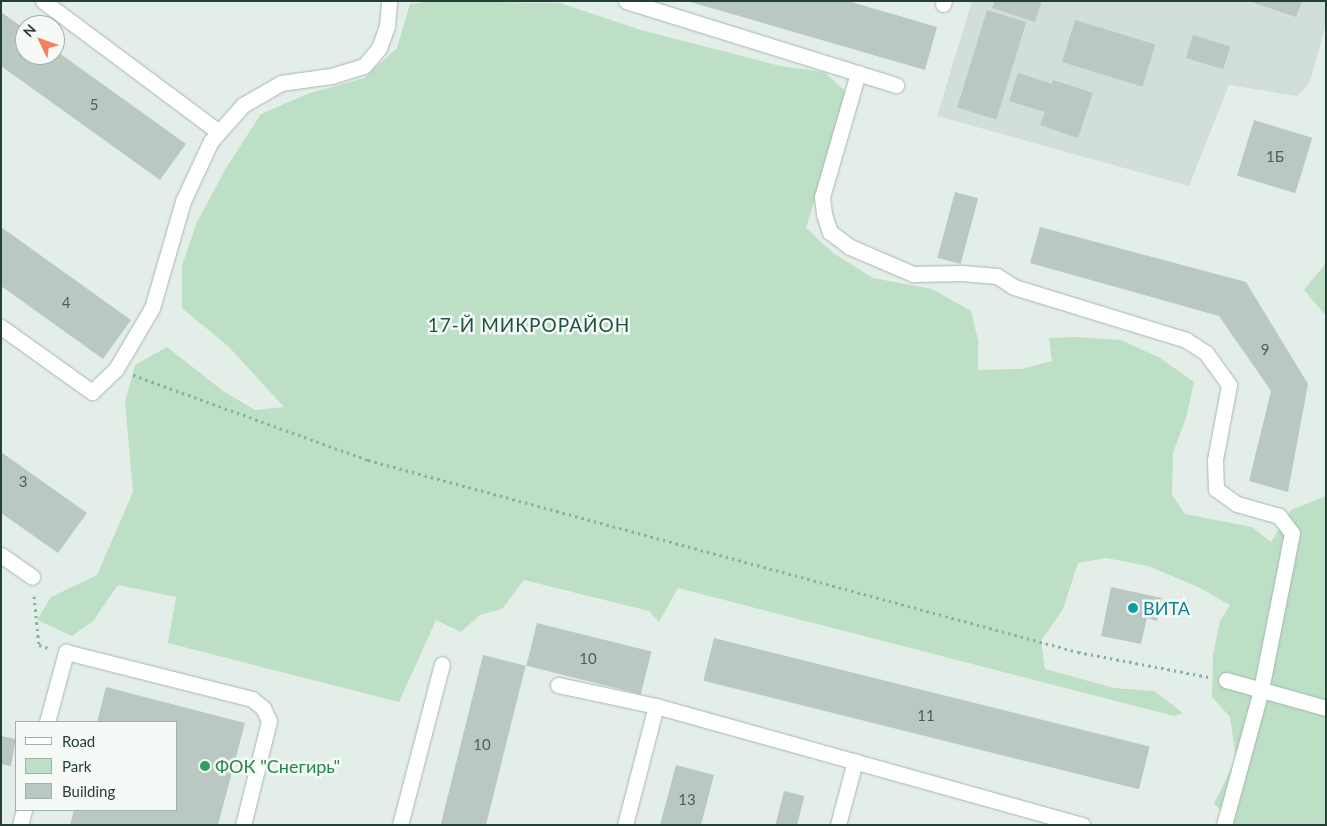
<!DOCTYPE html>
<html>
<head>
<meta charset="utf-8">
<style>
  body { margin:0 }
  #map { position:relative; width:1327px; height:826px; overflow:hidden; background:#e4eee9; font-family:Lato,sans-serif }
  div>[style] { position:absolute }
  .built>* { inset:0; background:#d2ded8 }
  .green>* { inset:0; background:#bddfc6 }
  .building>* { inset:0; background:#b9c9c2; transform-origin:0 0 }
  .path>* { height:3px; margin-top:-1.5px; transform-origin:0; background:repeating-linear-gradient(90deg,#84b2a3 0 2.5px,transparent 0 6.5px) }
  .roads { filter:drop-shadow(0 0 1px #a6b6b0) drop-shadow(0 0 1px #a6b6b0) }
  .minor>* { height:15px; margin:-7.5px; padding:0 7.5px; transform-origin:7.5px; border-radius:7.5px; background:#fff }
  .dots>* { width:14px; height:14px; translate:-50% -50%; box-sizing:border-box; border:2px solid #f5faf7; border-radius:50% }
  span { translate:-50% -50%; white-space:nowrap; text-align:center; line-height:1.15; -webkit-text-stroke:5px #f5faf7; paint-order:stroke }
  .number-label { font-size:15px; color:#48625a }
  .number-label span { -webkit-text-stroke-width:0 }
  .culture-label { font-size:18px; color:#0d838f }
  .left { translate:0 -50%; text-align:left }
  .leisure-label { font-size:18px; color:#27864d }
  .neighbourhood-label { font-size:19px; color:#1e5346; letter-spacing:1px }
  .frame { position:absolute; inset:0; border:2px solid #234038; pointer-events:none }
  .legend { position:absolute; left:15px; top:721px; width:162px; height:90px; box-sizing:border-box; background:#f5faf7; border:1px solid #a1b0ab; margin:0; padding:6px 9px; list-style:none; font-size:15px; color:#234038 }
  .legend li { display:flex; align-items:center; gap:10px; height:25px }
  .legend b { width:25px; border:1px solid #a1b0ab }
  .north { position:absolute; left:15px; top:15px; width:50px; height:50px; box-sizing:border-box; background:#f5faf7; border:1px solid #a1b0ab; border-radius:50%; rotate:312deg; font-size:14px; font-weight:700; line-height:20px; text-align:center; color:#234038 }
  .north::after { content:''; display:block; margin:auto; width:18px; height:22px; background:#f4805c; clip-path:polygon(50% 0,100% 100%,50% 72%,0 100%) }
</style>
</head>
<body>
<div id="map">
  <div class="built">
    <div style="clip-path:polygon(972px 1px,1326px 1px,1326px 24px,1310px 82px,1297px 96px,1229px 85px,1189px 186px,937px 116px)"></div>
  </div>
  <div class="green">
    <div style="clip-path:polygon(432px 1px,560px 3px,641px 30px,780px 66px,824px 72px,853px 98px,818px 189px,806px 228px,833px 253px,873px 278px,932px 289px,971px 311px,978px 340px,978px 370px,1021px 369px,1052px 361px,1049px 338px,1077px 337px,1121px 340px,1160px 358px,1194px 382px,1186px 418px,1173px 453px,1172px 495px,1185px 514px,1252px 527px,1271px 542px,1291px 510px,1326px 496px,1326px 825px,1229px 825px,1230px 819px,1214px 804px,1236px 758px,1230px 717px,1212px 697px,1213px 655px,1220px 621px,1230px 605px,1198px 587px,1148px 566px,1106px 558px,1078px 563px,1063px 609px,1041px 641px,1045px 669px,1114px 688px,1154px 691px,1183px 713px,1174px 716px,678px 588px,659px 622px,649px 611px,524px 580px,502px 609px,480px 615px,461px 632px,436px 620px,399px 702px,168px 643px,176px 597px,118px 585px,93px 621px,72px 636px,37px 620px,51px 597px,97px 575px,133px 492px,125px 402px,135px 365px,167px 347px,223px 391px,255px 410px,284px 407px,229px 347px,182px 308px,182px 265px,197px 222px,226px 168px,261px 114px,310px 93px,364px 78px,397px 48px,410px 4px)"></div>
    <div style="clip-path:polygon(1326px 263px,1326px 316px,1304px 290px)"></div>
  </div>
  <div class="building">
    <div style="clip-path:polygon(687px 1px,848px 1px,937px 27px,925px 70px)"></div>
    <div style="clip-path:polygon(995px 1px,1042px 1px,1035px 22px,992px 8px)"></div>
    <div style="clip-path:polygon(1249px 1px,1302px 1px,1296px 17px)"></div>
    <div style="left:987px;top:10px;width:41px;height:102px;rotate:17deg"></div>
    <div style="clip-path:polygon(1px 12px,25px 29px,25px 55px,55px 55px,55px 50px,186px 144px,160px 180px,1px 66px)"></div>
    <div style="left:1075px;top:20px;width:84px;height:44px;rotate:17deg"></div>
    <div style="left:1193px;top:35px;width:39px;height:24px;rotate:17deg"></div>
    <div style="clip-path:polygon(1018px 73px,1052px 84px,1053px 80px,1093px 93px,1078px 138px,1040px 125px,1045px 112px,1009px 101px)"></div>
    <div style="left:1254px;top:120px;width:61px;height:58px;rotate:17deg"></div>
    <div style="left:955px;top:192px;width:24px;height:68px;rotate:15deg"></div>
    <div style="clip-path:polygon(1px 227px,131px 320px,103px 359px,1px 286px)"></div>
    <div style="clip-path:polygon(1040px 227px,1246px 282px,1308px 384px,1288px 492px,1249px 481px,1271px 391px,1219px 316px,1030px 263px)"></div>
    <div style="clip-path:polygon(1px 452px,87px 513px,58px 553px,1px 513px)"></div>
    <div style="clip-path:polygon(1111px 587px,1162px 598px,1157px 621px,1147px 618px,1141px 644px,1101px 636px)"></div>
    <div style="left:537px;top:623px;width:118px;height:44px;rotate:14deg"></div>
    <div style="left:714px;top:638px;width:449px;height:44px;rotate:14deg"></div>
    <div style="left:483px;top:655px;width:44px;height:176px;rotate:14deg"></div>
    <div style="clip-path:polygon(106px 687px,245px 723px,218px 825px,70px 825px,74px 810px,176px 810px,176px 722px,97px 722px)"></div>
    <div style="clip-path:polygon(1px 736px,16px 739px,11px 766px,1px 764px)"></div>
    <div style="clip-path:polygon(676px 765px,714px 775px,701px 825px,660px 825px)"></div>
    <div style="left:784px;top:791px;width:21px;height:34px;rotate:14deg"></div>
  </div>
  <div class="path">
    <div style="left:133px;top:375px;width:250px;rotate:19.9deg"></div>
    <div style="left:368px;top:460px;width:736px;rotate:15.13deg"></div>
    <div style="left:1078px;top:652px;width:133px;rotate:10.8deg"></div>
    <div style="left:34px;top:596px;width:49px;rotate:84.2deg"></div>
    <div style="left:39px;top:645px;width:9px;rotate:18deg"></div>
  </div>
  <div class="roads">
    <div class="minor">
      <div style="left:43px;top:1px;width:219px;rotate:36.7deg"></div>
      <div style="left:626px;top:1px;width:283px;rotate:17.3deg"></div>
      <div style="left:943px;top:4px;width:3px;rotate:-72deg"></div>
      <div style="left:858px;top:73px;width:129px;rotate:106.2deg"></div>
      <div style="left:822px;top:197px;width:17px;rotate:83deg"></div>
      <div style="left:824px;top:214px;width:19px;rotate:72deg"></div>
      <div style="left:830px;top:232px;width:25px;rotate:37deg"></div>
      <div style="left:850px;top:247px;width:69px;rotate:23.2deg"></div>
      <div style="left:913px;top:274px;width:49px;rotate:-1.2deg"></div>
      <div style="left:962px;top:273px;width:35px;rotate:5deg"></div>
      <div style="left:997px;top:276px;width:20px;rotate:33deg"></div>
      <div style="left:1014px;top:287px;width:180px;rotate:17.1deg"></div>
      <div style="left:1186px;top:340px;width:24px;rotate:33deg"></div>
      <div style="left:1206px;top:353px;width:39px;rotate:54deg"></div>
      <div style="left:1229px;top:385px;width:76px;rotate:100.6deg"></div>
      <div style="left:1215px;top:460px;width:29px;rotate:88deg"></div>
      <div style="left:1216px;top:489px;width:26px;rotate:36deg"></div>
      <div style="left:1237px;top:504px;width:44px;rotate:15.9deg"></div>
      <div style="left:1279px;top:516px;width:21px;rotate:53deg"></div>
      <div style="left:1292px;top:533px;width:160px;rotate:101.2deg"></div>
      <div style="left:1261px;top:690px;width:140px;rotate:105.3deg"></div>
      <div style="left:1px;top:327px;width:112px;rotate:35.5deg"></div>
      <div style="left:92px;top:392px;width:33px;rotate:-44deg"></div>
      <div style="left:116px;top:369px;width:71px;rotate:-59.5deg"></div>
      <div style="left:152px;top:308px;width:111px;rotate:-73.8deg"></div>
      <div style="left:183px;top:201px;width:66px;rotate:-65deg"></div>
      <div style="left:211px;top:141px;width:48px;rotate:-48.4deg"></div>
      <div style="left:243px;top:105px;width:44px;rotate:-30.1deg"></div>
      <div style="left:281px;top:83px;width:50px;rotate:-8deg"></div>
      <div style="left:331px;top:76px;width:34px;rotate:-17deg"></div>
      <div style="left:364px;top:66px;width:23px;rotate:-50deg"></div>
      <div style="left:379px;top:48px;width:23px;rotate:-70deg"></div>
      <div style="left:387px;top:26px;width:25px;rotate:-85deg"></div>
      <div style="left:1px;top:555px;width:38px;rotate:35deg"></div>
      <div style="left:1226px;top:680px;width:104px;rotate:15.6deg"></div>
      <div style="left:558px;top:685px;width:100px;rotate:12.1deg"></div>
      <div style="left:656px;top:706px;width:443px;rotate:15.6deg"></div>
      <div style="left:47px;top:722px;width:73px;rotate:-74.8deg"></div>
      <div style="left:66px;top:652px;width:192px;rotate:14.2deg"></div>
      <div style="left:252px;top:699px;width:14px;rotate:39deg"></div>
      <div style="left:263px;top:708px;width:14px;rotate:65deg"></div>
      <div style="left:269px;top:721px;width:107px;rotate:104deg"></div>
      <div style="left:20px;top:825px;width:16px;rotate:-75deg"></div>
      <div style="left:400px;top:825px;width:166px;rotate:-75.4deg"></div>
      <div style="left:625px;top:825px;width:123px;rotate:-75.4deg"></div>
      <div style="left:838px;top:825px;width:66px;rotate:-75.1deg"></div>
    </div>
  </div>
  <div class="dots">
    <div style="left:1133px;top:608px;background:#0f9aa8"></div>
    <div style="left:205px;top:766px;background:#2e9e5b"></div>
  </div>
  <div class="number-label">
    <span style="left:94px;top:105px">5</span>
    <span style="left:1275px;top:157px">1Б</span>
    <span style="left:66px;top:303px">4</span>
    <span style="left:1265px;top:350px">9</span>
    <span style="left:23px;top:482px">3</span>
    <span style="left:588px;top:659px">10</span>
    <span style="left:926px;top:716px">11</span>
    <span style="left:482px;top:745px">10</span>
    <span style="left:687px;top:800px">13</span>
  </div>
  <div class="culture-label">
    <span class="left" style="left:1143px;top:608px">ВИТА</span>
  </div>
  <div class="leisure-label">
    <span class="left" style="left:215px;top:766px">ФОК "Снегирь"</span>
  </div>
  <div class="neighbourhood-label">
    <span style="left:529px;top:325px">17-Й МИКРОРАЙОН</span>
  </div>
  <div class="frame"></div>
  <ul class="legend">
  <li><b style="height:6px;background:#fff"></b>Road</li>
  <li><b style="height:14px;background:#bddfc6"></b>Park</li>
  <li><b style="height:14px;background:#b9c9c2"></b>Building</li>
  </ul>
  <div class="north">N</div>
</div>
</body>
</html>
